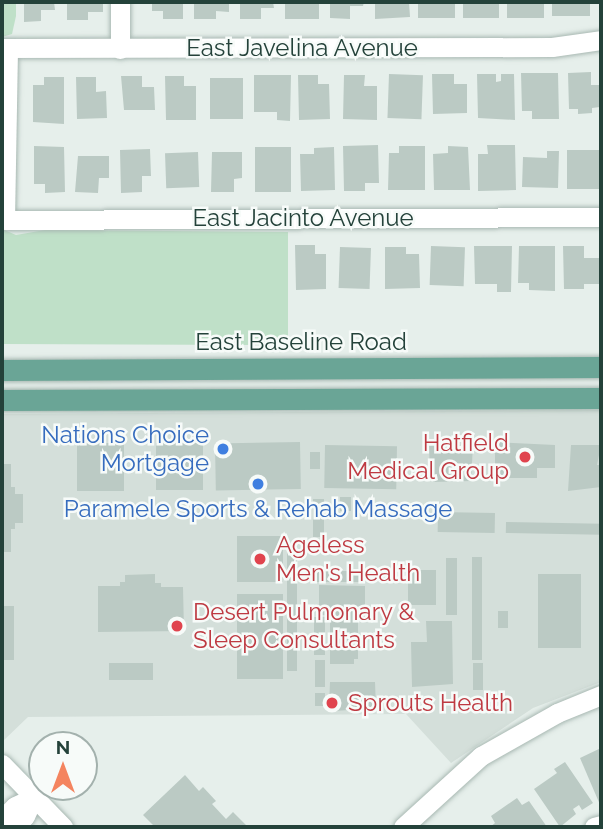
<!DOCTYPE html>
<html>
<head>
<meta charset="utf-8">
<style>
  body { margin:0 }
  #map { position:relative; width:603px; height:829px; overflow:hidden; background:#e6efeb; font-family:Raleway,sans-serif }
  div>[style] { position:absolute }
  .built>* { inset:0; background:#d4dfda }
  .green>* { inset:0; background:#bfe0c8 }
  .building>* { inset:0; background:#bbcac4; transform-origin:0 0 }
  .roads { filter:drop-shadow(0 0 2px #a8b8b2) drop-shadow(0 0 2px #a8b8b2) }
  .minor>* { height:19px; margin:-9.5px; padding:0 9.5px; transform-origin:9.5px; border-radius:9.5px; background:#fff }
  .major>* { height:21px; margin:-10.5px; padding:0 10.5px; transform-origin:10.5px; border-radius:10.5px; background:#6aa596 }
  .dots>* { width:19px; height:19px; translate:-50% -50%; box-sizing:border-box; border:4px solid #f7fbf9; border-radius:50% }
  span { translate:-50% -50%; white-space:nowrap; text-align:center; line-height:1.15; -webkit-text-stroke:5px #f7fbf9; paint-order:stroke }
  .street-label { font-size:24px; color:#24423a }
  .shop-label { font-size:24px; color:#366cbe }
  .right { translate:-100% -50%; text-align:right }
  .health-label { font-size:24px; color:#be3a42 }
  .left { translate:0 -50%; text-align:left }
  .frame { position:absolute; inset:0; border:4px solid #24423a; pointer-events:none }
  .north { position:absolute; left:28px; top:731px; width:70px; height:70px; box-sizing:border-box; background:#f7fbf9; border:2px solid #a3b1ad; border-radius:50%; rotate:0deg; font-size:19px; font-weight:700; line-height:28px; text-align:center; color:#24423a }
  .north::after { content:''; display:block; margin:auto; width:24px; height:32px; background:#f4845f; clip-path:polygon(50% 0,100% 100%,50% 72%,0 100%) }
</style>
</head>
<body>
<div id="map">
  <div class="built">
    <div style="clip-path:polygon(601px 410px,601px 682px,533px 708px,451px 763px,406px 714px,28px 717px,2px 742px,2px 414px)"></div>
  </div>
  <div class="green">
    <div style="clip-path:polygon(2px 2px,16px 2px,16px 16px,12px 34px,2px 37px)"></div>
    <div style="clip-path:polygon(2px 229px,16px 235px,45px 230px,288px 232px,288px 345px,2px 344px)"></div>
  </div>
  <div class="building">
    <div style="clip-path:polygon(24px 2px,54px 2px,55px 10px,41px 10px,41px 21px,24px 22px)"></div>
    <div style="clip-path:polygon(67px 2px,103px 2px,103px 12px,88px 12px,88px 20px,67px 20px)"></div>
    <div style="clip-path:polygon(152px 2px,183px 2px,183px 19px,163px 19px,163px 11px,152px 11px)"></div>
    <div style="clip-path:polygon(194px 2px,229px 2px,229px 12px,216px 11px,216px 19px,194px 19px)"></div>
    <div style="clip-path:polygon(240px 2px,273px 2px,274px 8px,261px 8px,261px 19px,240px 19px)"></div>
    <div style="left:285px;top:2px;width:34px;height:17px"></div>
    <div style="clip-path:polygon(330px 2px,364px 2px,363px 6px,350px 6px,350px 19px,330px 18px)"></div>
    <div style="clip-path:polygon(375px 2px,409px 2px,410px 17px,375px 19px)"></div>
    <div style="left:418px;top:2px;width:37px;height:16px"></div>
    <div style="left:463px;top:2px;width:36px;height:16px"></div>
    <div style="left:507px;top:2px;width:37px;height:16px"></div>
    <div style="left:552px;top:2px;width:38px;height:14px"></div>
    <div style="clip-path:polygon(591px 72px,591px 85px,599px 85px,600px 107px,592px 108px,592px 113px,578px 114px,578px 109px,569px 109px,568px 73px)"></div>
    <div style="clip-path:polygon(521px 73px,558px 73px,559px 119px,532px 119px,532px 111px,522px 111px)"></div>
    <div style="left:389px;top:74px;width:34px;height:44px;rotate:2deg"></div>
    <div style="clip-path:polygon(432px 74px,454px 74px,454px 84px,467px 84px,467px 113px,433px 114px)"></div>
    <div style="clip-path:polygon(477px 74px,496px 74px,496px 82px,501px 81px,501px 74px,514px 74px,515px 120px,478px 118px)"></div>
    <div style="clip-path:polygon(254px 75px,291px 75px,290px 121px,277px 120px,277px 112px,254px 112px)"></div>
    <div style="clip-path:polygon(298px 75px,318px 75px,318px 84px,329px 84px,330px 119px,299px 120px)"></div>
    <div style="clip-path:polygon(344px 75px,365px 75px,364px 86px,377px 86px,377px 120px,343px 119px)"></div>
    <div style="clip-path:polygon(121px 76px,142px 76px,142px 87px,154px 87px,155px 110px,124px 110px)"></div>
    <div style="clip-path:polygon(165px 76px,184px 76px,184px 86px,196px 86px,196px 120px,166px 120px)"></div>
    <div style="clip-path:polygon(44px 77px,64px 77px,64px 124px,33px 122px,33px 85px,44px 85px)"></div>
    <div style="clip-path:polygon(76px 77px,96px 77px,96px 92px,106px 91px,107px 118px,77px 119px)"></div>
    <div style="left:210px;top:78px;width:33px;height:41px"></div>
    <div style="clip-path:polygon(378px 145px,379px 183px,365px 183px,365px 191px,344px 191px,343px 146px)"></div>
    <div style="clip-path:polygon(487px 145px,515px 145px,516px 190px,478px 191px,478px 154px,488px 154px)"></div>
    <div style="clip-path:polygon(34px 146px,64px 147px,65px 192px,45px 193px,45px 184px,34px 184px)"></div>
    <div style="clip-path:polygon(399px 146px,425px 146px,425px 190px,388px 190px,389px 153px,399px 153px)"></div>
    <div style="clip-path:polygon(448px 146px,468px 147px,470px 190px,434px 190px,433px 154px,448px 153px)"></div>
    <div style="left:291px;top:147px;width:45px;height:36px;rotate:90deg"></div>
    <div style="clip-path:polygon(334px 147px,335px 190px,301px 191px,300px 154px,314px 154px,314px 148px)"></div>
    <div style="clip-path:polygon(150px 149px,151px 176px,142px 176px,142px 192px,121px 193px,120px 150px)"></div>
    <div style="left:601px;top:150px;width:39px;height:34px;rotate:90deg"></div>
    <div style="clip-path:polygon(547px 151px,559px 151px,558px 188px,522px 187px,523px 157px,547px 158px)"></div>
    <div style="left:198px;top:152px;width:35px;height:33px;rotate:88deg"></div>
    <div style="clip-path:polygon(212px 152px,242px 152px,242px 178px,234px 179px,234px 192px,211px 192px)"></div>
    <div style="clip-path:polygon(78px 156px,109px 156px,109px 178px,99px 178px,98px 193px,75px 192px)"></div>
    <div style="clip-path:polygon(295px 245px,315px 245px,315px 254px,326px 254px,326px 289px,296px 290px)"></div>
    <div style="left:431px;top:246px;width:34px;height:39px;rotate:2deg"></div>
    <div style="clip-path:polygon(474px 246px,512px 246px,511px 292px,497px 292px,497px 284px,475px 284px)"></div>
    <div style="clip-path:polygon(519px 246px,555px 246px,555px 291px,529px 290px,529px 283px,518px 283px)"></div>
    <div style="clip-path:polygon(563px 246px,584px 246px,584px 258px,599px 258px,599px 284px,584px 284px,584px 289px,564px 289px)"></div>
    <div style="left:340px;top:247px;width:31px;height:41px;rotate:2deg"></div>
    <div style="clip-path:polygon(385px 247px,406px 247px,406px 254px,419px 254px,420px 288px,385px 289px)"></div>
    <div style="left:300px;top:442px;width:47px;height:85px;rotate:89deg"></div>
    <div style="clip-path:polygon(495px 442px,555px 445px,555px 468px,537px 468px,537px 478px,495px 478px)"></div>
    <div style="left:77px;top:443px;width:47px;height:48px"></div>
    <div style="left:156px;top:443px;width:47px;height:47px"></div>
    <div style="left:325px;top:445px;width:72px;height:43px;rotate:1deg"></div>
    <div style="clip-path:polygon(473px 445px,471px 481px,433px 482px,430px 476px,429px 446px)"></div>
    <div style="clip-path:polygon(571px 445px,601px 445px,597px 465px,601px 465px,601px 487px,568px 491px)"></div>
    <div style="left:310px;top:452px;width:10px;height:17px"></div>
    <div style="clip-path:polygon(2px 464px,11px 464px,11px 487px,15px 487px,15px 494px,23px 494px,23px 523px,15px 523px,15px 529px,11px 529px,11px 552px,2px 552px)"></div>
    <div style="left:340px;top:497px;width:11px;height:14px"></div>
    <div style="left:313px;top:499px;width:11px;height:38px"></div>
    <div style="left:438px;top:512px;width:57px;height:20px;rotate:1deg"></div>
    <div style="left:506px;top:522px;width:95px;height:11px;rotate:1deg"></div>
    <div style="left:237px;top:536px;width:46px;height:46px"></div>
    <div style="left:287px;top:545px;width:10px;height:126px"></div>
    <div style="left:472px;top:557px;width:10px;height:103px"></div>
    <div style="left:446px;top:558px;width:11px;height:57px"></div>
    <div style="left:408px;top:570px;width:28px;height:35px"></div>
    <div style="left:317px;top:571px;width:44px;height:11px"></div>
    <div style="clip-path:polygon(155px 574px,155px 583px,161px 583px,161px 587px,183px 587px,184px 631px,98px 632px,98px 586px,120px 586px,120px 582px,125px 582px,125px 575px)"></div>
    <div style="left:538px;top:574px;width:43px;height:74px"></div>
    <div style="clip-path:polygon(319px 585px,365px 586px,365px 620px,358px 620px,358px 659px,354px 659px,354px 664px,330px 664px,330px 615px,319px 615px)"></div>
    <div style="left:237px;top:594px;width:46px;height:85px"></div>
    <div style="left:2px;top:606px;width:12px;height:54px"></div>
    <div style="left:498px;top:611px;width:10px;height:17px"></div>
    <div style="left:314px;top:617px;width:11px;height:38px"></div>
    <div style="clip-path:polygon(426px 621px,452px 621px,453px 684px,412px 687px,411px 642px,427px 642px)"></div>
    <div style="left:315px;top:660px;width:10px;height:27px"></div>
    <div style="left:109px;top:663px;width:44px;height:17px"></div>
    <div style="left:473px;top:663px;width:10px;height:27px"></div>
    <div style="clip-path:polygon(330px 682px,375px 682px,376px 708px,335px 711px,335px 706px,329px 706px)"></div>
    <div style="left:315px;top:693px;width:10px;height:13px"></div>
    <div style="clip-path:polygon(601px 748px,601px 807px,580px 758px)"></div>
    <div style="clip-path:polygon(565px 762px,593px 803px,582px 810px,579px 805px,573px 809px,576px 814px,560px 827px,534px 789px,557px 773px,554px 769px)"></div>
    <div style="clip-path:polygon(185px 775px,199px 791px,203px 787px,216px 801px,212px 804px,226px 819px,233px 812px,248px 827px,155px 827px,143px 815px)"></div>
    <div style="clip-path:polygon(517px 798px,522px 805px,529px 801px,547px 827px,490px 827px,495px 823px,491px 816px)"></div>
  </div>
  <div class="roads">
    <div class="minor">
      <div style="left:2px;top:48px;width:550px;rotate:-0.1deg"></div>
      <div style="left:552px;top:47px;width:49px;rotate:-8.1deg"></div>
      <div style="left:8px;top:49px;width:171px;rotate:91deg"></div>
      <div style="left:5px;top:220px;width:596px;rotate:-0.29deg"></div>
      <div style="left:120px;top:49px;width:47px;rotate:-90deg"></div>
      <div style="left:2px;top:764px;width:88px;rotate:45.9deg"></div>
      <div style="left:2px;top:819px;width:18px;rotate:-45deg"></div>
      <div style="left:15px;top:806px;width:21px;rotate:-25deg"></div>
      <div style="left:15px;top:827px;width:15px;rotate:-48deg"></div>
      <div style="left:25px;top:816px;width:21px;rotate:-65deg"></div>
      <div style="left:403px;top:827px;width:105px;rotate:-42.3deg"></div>
      <div style="left:481px;top:756px;width:87px;rotate:-29.5deg"></div>
      <div style="left:557px;top:713px;width:48px;rotate:-22.2deg"></div>
      <div style="left:594px;top:827px;width:7px;rotate:-16deg"></div>
    </div>
    <div class="major">
      <div style="left:2px;top:370px;width:599px;rotate:-0.29deg"></div>
      <div style="left:2px;top:400px;width:599px;rotate:-0.19deg"></div>
    </div>
  </div>
  <div class="dots">
    <div style="left:223px;top:449px;background:#3f7fe0"></div>
    <div style="left:525px;top:457px;background:#e0444e"></div>
    <div style="left:258px;top:484px;background:#3f7fe0"></div>
    <div style="left:260px;top:559px;background:#e0444e"></div>
    <div style="left:177px;top:626px;background:#e0444e"></div>
    <div style="left:332px;top:703px;background:#e0444e"></div>
  </div>
  <div class="street-label">
    <span style="left:302px;top:48px">East Javelina Avenue</span>
    <span style="left:303px;top:218px">East Jacinto Avenue</span>
    <span style="left:301px;top:342px">East Baseline Road</span>
  </div>
  <div class="shop-label">
    <span class="right" style="left:209px;top:449px">Nations Choice<br>Mortgage</span>
    <span style="left:258px;top:509px">Paramele Sports &amp; Rehab Massage</span>
  </div>
  <div class="health-label">
    <span class="right" style="left:509px;top:457px">Hatfield<br>Medical Group</span>
    <span class="left" style="left:276px;top:559px">Ageless<br>Men's Health</span>
    <span class="left" style="left:193px;top:626px">Desert Pulmonary &amp;<br>Sleep Consultants</span>
    <span class="left" style="left:348px;top:703px">Sprouts Health</span>
  </div>
  <div class="frame"></div>
  <div class="north">N</div>
</div>
</body>
</html>
